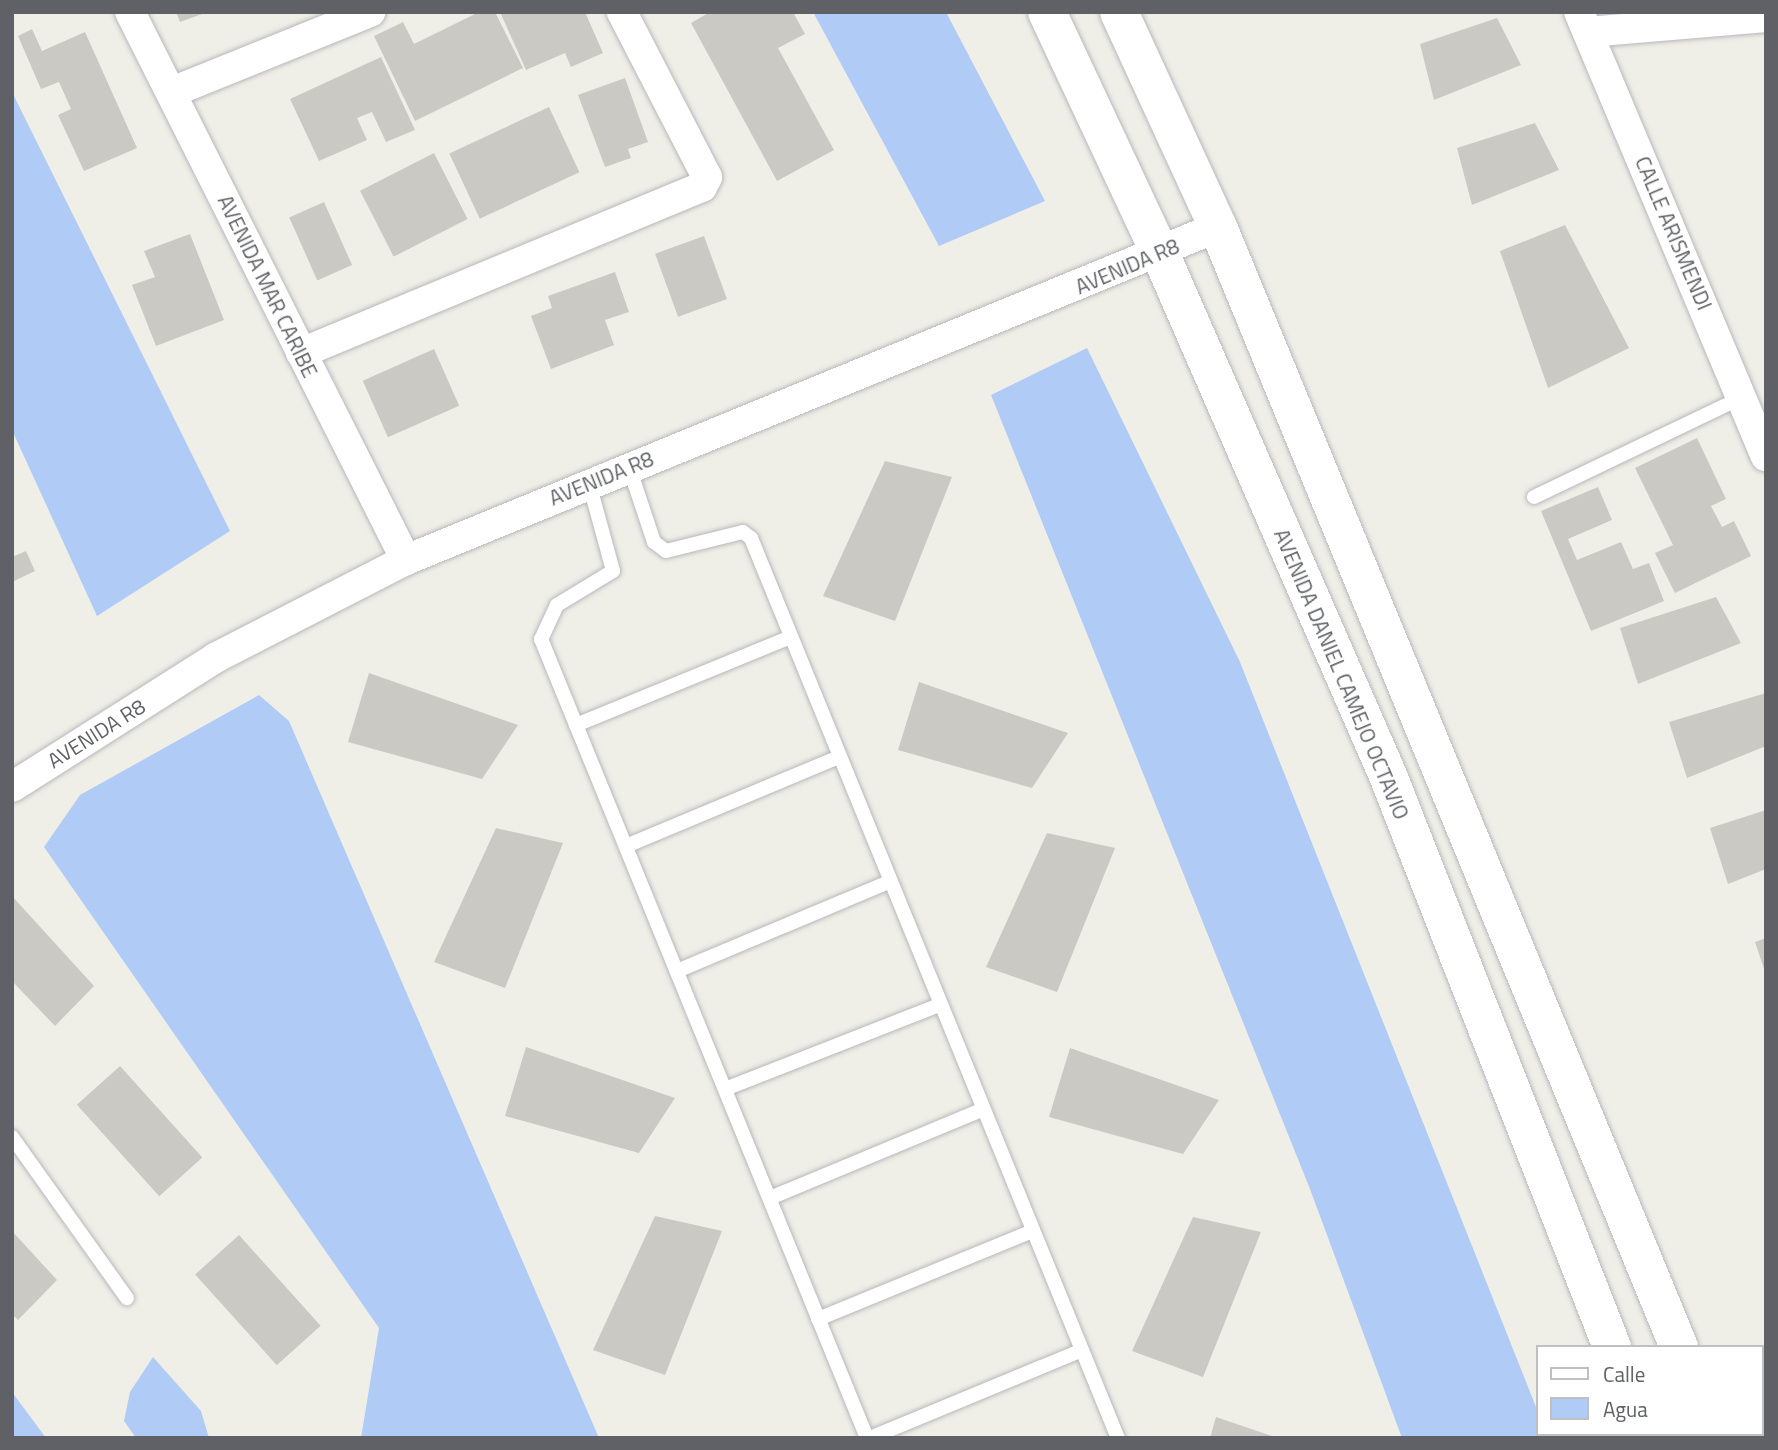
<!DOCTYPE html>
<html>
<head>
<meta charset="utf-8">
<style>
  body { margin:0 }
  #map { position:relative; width:1778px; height:1450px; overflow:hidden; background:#efefe7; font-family:"Titillium Web",sans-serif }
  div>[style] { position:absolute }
  .water>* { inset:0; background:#b0ccf6 }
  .building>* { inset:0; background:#cbc9c4; transform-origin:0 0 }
  .roads { filter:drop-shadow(0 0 2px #b7b8bc) drop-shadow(0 0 2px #b7b8bc) }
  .lane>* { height:14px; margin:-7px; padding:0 7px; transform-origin:7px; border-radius:7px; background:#fff }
  .street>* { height:30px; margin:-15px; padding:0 15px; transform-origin:15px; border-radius:15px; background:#fff }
  .secondary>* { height:38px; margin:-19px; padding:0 19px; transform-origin:19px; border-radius:19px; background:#fff }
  span { translate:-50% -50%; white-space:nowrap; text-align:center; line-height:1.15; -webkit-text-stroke:5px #fff; paint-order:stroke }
  .street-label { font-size:21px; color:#5f6166 }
  .frame { position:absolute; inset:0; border:14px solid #5f6166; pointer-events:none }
  .legend { position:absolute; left:1536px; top:1345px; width:228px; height:91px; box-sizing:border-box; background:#fff; border:2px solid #bfc0c2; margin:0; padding:9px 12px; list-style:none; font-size:21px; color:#5f6166 }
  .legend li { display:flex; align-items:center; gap:14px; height:35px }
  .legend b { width:35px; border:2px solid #bfc0c2 }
</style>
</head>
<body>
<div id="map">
  <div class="water">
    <div style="clip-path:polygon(813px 12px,946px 12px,1045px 201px,939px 246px)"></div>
    <div style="clip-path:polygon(12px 92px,230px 531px,97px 616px,12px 430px)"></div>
    <div style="clip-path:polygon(1087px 348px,1240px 662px,1538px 1412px,1538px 1434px,1549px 1438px,1402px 1438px,1310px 1189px,991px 395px)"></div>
    <div style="clip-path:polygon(259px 695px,289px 721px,599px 1438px,361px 1438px,379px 1328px,44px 847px,80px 795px)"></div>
    <div style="clip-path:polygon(153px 1357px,201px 1411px,209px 1438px,136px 1438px,124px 1421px,130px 1392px)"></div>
    <div style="clip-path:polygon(12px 1392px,46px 1438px,12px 1438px)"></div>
  </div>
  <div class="building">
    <div style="clip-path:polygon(176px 12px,205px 12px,205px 13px,180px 22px)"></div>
    <div style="clip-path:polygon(479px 12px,495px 12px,523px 68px,415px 121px,374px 36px,403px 22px,414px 44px)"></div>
    <div style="clip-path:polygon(500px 12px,585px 12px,603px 53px,571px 67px,565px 53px,526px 70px)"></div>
    <div style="clip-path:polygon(710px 12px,793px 12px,805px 34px,778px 48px,834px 150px,777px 181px,691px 23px)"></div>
    <div style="clip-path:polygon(1497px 18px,1521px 65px,1434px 100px,1420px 44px)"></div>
    <div style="clip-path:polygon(32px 29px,42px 51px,85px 32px,137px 148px,84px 171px,58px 115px,71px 109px,59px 82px,41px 89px,18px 36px)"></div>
    <div style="clip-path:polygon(381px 57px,415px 130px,386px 142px,372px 112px,357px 118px,367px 140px,319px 161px,290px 99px)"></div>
    <div style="clip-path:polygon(625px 78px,648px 142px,628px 149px,631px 158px,605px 167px,578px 95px)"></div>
    <div style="left:549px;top:107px;width:72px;height:110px;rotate:65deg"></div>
    <div style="clip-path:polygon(1535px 123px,1559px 170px,1472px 205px,1457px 148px)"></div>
    <div style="left:434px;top:153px;width:74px;height:83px;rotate:63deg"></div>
    <div style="left:324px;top:202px;width:69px;height:38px;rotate:66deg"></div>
    <div style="clip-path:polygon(1565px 225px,1629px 348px,1548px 388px,1500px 251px)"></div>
    <div style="clip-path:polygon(190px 234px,224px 320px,156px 346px,132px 285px,155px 277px,144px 251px)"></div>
    <div style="left:704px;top:236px;width:67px;height:52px;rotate:70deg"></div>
    <div style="clip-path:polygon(615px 272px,629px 312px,605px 320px,614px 345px,551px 369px,531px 316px,552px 308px,548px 296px)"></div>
    <div style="left:434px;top:349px;width:62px;height:78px;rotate:66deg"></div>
    <div style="clip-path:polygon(1697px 438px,1726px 499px,1711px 506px,1722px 527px,1734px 521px,1751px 556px,1675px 593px,1655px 553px,1673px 545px,1635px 468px)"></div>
    <div style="clip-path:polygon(885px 461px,952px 477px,895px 621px,823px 596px)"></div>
    <div style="clip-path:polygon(1598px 487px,1612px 520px,1568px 539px,1577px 560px,1621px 542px,1633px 569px,1649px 563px,1664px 601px,1591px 631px,1541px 511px)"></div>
    <div style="clip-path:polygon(26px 551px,35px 571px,12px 582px,12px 557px)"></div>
    <div style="clip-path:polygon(1716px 597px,1741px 643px,1638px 684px,1620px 628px)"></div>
    <div style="clip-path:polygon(369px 673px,518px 725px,482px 779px,348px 742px)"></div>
    <div style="clip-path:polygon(919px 682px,1068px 733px,1032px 788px,898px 750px)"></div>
    <div style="clip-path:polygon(1766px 693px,1766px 746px,1687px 778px,1669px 722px)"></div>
    <div style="clip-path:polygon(1766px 810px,1766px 869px,1728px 884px,1710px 828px)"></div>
    <div style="clip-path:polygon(496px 828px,563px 843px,505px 988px,434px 962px)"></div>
    <div style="clip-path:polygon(1047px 833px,1115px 848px,1057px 992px,986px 967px)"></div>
    <div style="clip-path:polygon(12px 896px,94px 986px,55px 1026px,12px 981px)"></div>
    <div style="clip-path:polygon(1766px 938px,1766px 972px,1765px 972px,1755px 942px)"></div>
    <div style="clip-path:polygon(526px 1047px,675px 1098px,639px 1153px,505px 1116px)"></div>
    <div style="clip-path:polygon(1070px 1048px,1219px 1100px,1183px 1154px,1049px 1117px)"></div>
    <div style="left:120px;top:1066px;width:123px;height:58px;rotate:48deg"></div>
    <div style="clip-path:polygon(655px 1216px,722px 1231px,665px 1375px,593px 1350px)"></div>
    <div style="clip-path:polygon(1193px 1217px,1261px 1232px,1203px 1377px,1132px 1351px)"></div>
    <div style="clip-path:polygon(12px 1231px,57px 1280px,18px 1320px,12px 1314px)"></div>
    <div style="left:239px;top:1235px;width:122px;height:59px;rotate:48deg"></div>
    <div style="clip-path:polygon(1216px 1417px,1275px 1437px,1275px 1438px,1210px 1438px)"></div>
  </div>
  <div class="roads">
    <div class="lane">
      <div style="left:629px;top:467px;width:79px;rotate:71.6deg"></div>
      <div style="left:654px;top:542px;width:15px;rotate:37deg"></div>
      <div style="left:666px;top:551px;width:79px;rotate:-13.9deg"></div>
      <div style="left:743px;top:532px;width:10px;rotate:37deg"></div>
      <div style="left:751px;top:538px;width:972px;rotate:67.82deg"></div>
      <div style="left:589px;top:483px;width:91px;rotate:74.7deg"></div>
      <div style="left:613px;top:571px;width:66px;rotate:148.7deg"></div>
      <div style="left:557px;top:605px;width:38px;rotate:115deg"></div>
      <div style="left:541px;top:639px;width:863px;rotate:67.8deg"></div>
      <div style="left:1534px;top:497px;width:232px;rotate:-25.6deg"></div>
      <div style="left:576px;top:725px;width:232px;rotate:-22.3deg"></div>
      <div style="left:626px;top:846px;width:231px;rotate:-22.7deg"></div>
      <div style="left:677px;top:971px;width:230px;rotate:-22.8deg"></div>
      <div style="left:725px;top:1089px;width:230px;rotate:-21.4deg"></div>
      <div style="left:12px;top:1137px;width:198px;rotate:54.5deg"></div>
      <div style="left:770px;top:1198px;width:229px;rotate:-22.6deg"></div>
      <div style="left:818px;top:1319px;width:229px;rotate:-22.3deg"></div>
      <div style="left:870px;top:1438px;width:227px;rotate:-22.5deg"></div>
    </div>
    <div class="street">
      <div style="left:130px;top:12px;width:614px;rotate:63.27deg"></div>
      <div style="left:1579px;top:12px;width:482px;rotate:67.2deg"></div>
      <div style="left:1588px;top:32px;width:179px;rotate:-4.8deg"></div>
      <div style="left:172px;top:92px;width:214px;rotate:-22deg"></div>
      <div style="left:301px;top:353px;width:434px;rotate:-22.5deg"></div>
      <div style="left:702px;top:187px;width:11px;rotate:-63deg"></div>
      <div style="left:707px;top:177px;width:186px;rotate:-117.3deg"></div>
      <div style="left:12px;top:787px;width:241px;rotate:-32.4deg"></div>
      <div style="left:215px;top:658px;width:215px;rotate:-27.2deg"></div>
      <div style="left:406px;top:560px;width:878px;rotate:-22.3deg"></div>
    </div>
    <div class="secondary">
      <div style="left:1047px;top:12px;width:266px;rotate:64.9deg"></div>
      <div style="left:1160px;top:253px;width:573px;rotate:66.43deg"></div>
      <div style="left:1389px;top:778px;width:611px;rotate:68.6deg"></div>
      <div style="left:1119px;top:12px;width:237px;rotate:65.3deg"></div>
      <div style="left:1218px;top:227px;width:1211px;rotate:67.63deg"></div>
      <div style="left:1646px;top:1434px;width:4px;rotate:76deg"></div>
      <div style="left:1714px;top:1434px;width:4px;rotate:63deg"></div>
    </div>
  </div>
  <div class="street-label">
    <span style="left:1674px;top:233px;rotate:67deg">CALLE ARISMENDI</span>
    <span style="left:1127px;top:266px;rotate:-23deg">AVENIDA R8</span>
    <span style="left:268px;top:286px;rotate:64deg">AVENIDA MAR CARIBE</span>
    <span style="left:601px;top:478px;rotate:-22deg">AVENIDA R8</span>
    <span style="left:1342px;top:674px;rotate:67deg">AVENIDA DANIEL CAMEJO OCTAVIO</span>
    <span style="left:96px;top:733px;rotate:-32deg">AVENIDA R8</span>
  </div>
  <div class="frame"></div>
  <ul class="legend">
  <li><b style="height:9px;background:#fff"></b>Calle</li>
  <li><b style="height:19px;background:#b0ccf6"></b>Agua</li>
  </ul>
</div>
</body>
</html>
